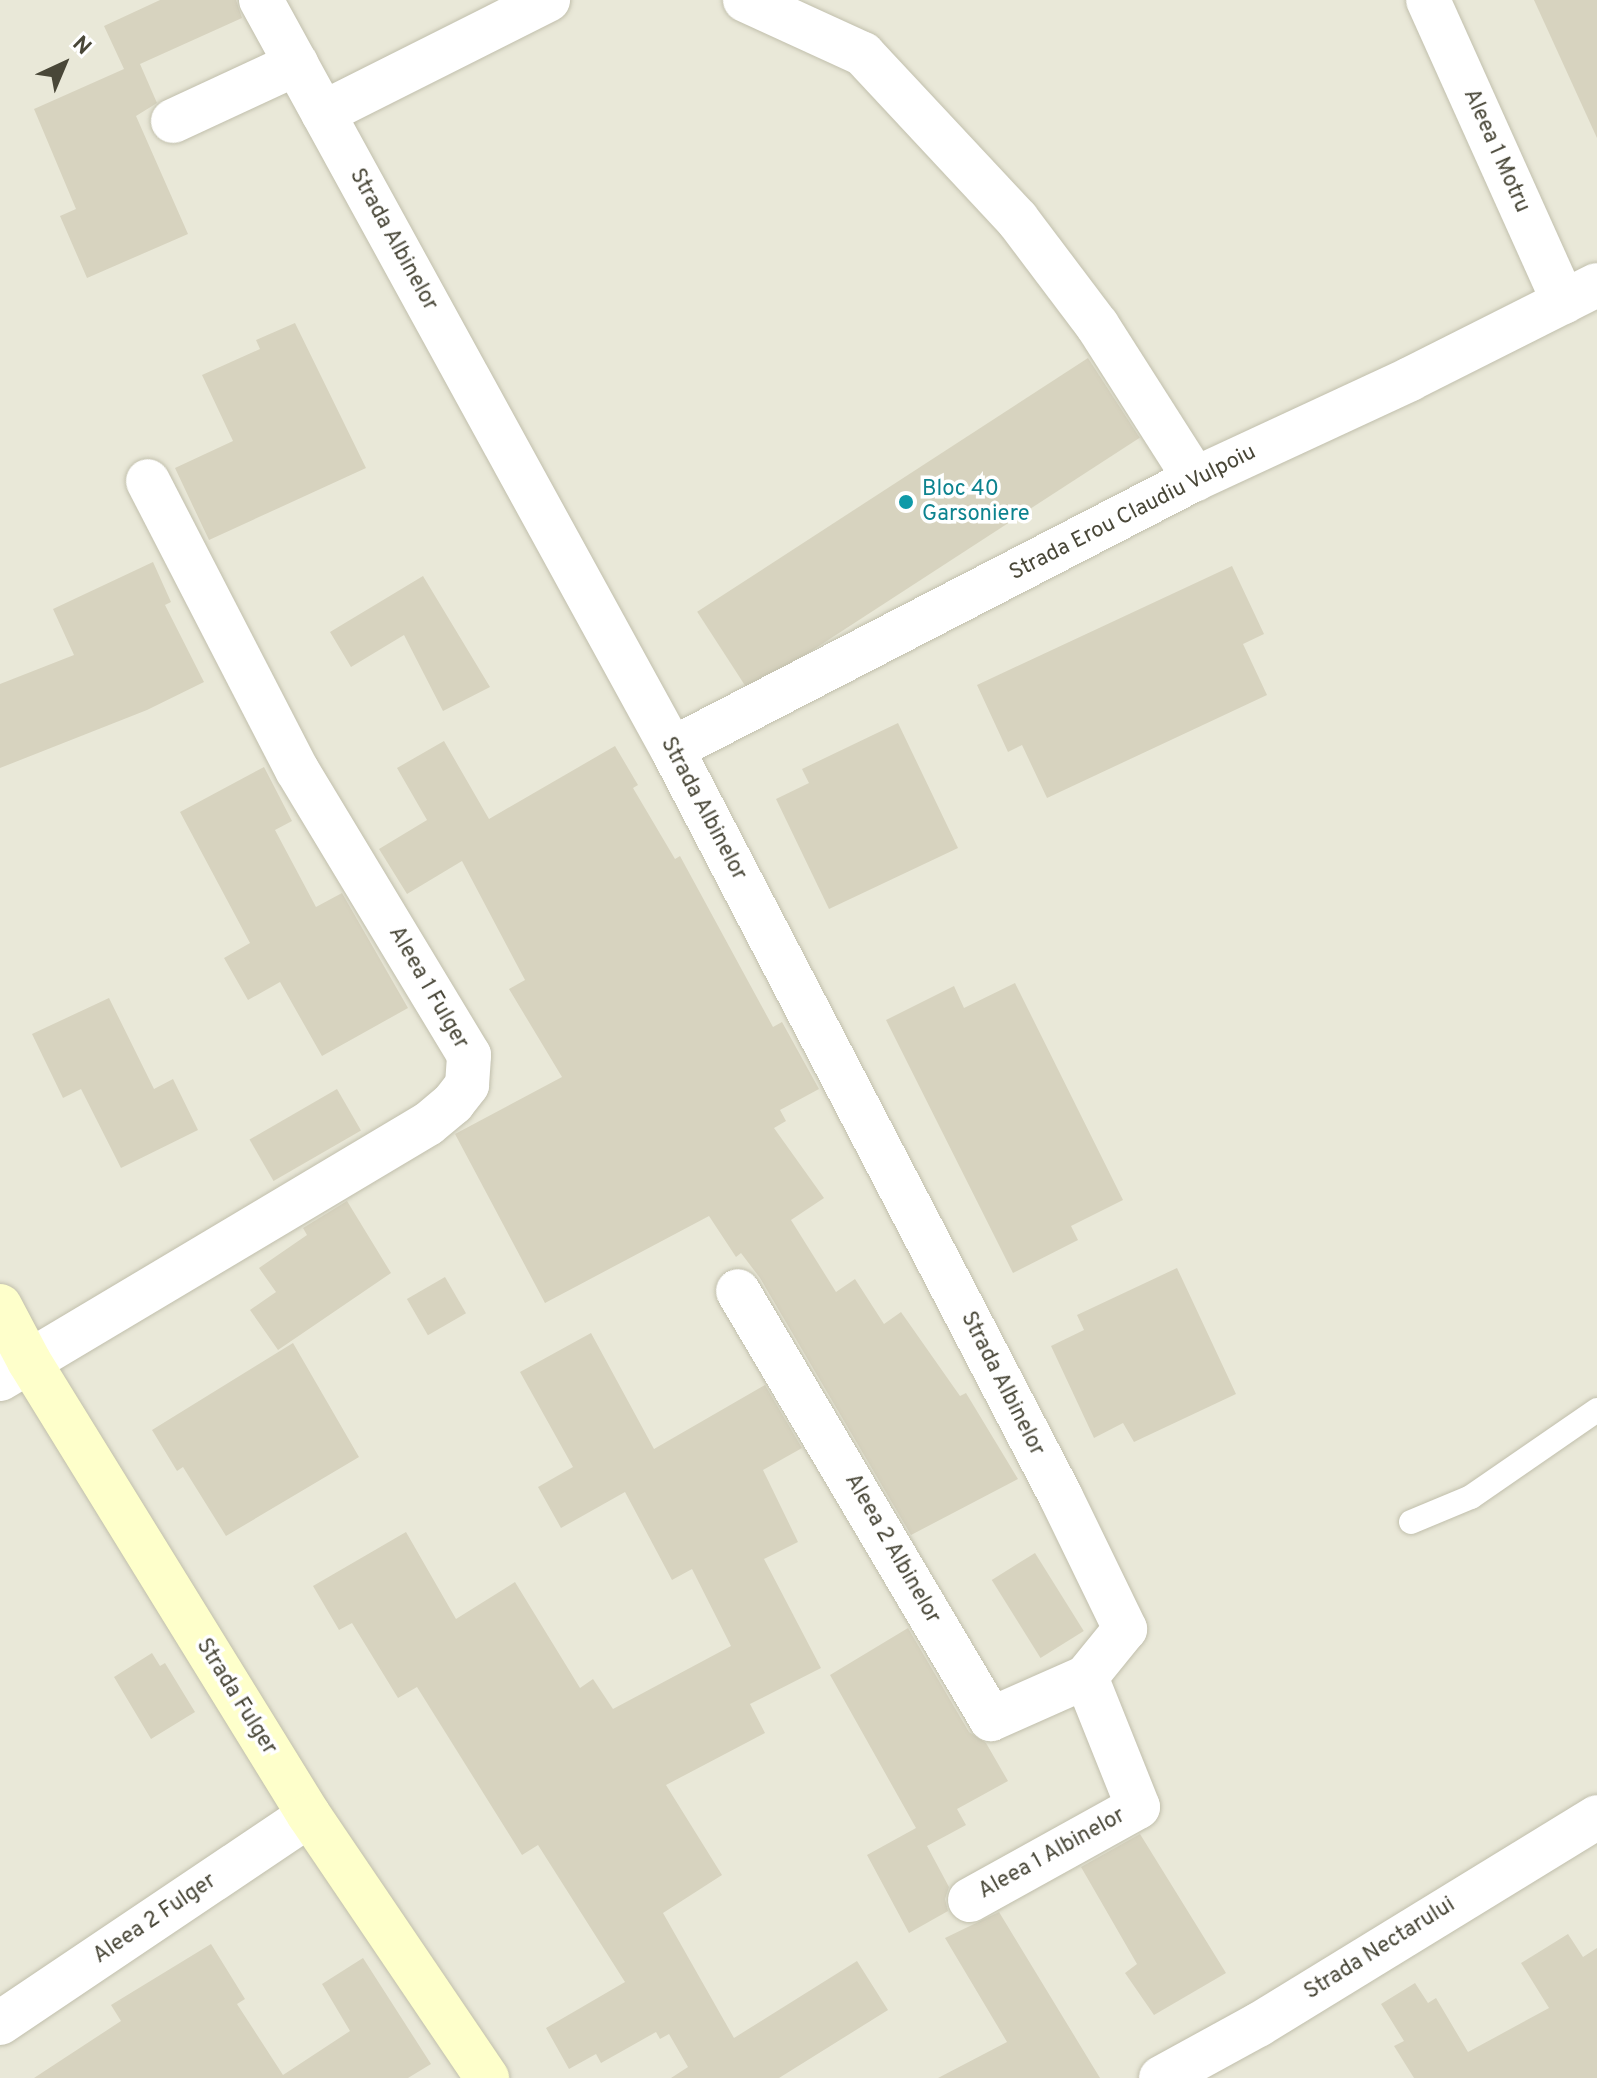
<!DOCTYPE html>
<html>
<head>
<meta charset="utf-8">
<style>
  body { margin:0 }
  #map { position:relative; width:1597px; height:2078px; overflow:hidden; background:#f5f4ea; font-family:Overpass,sans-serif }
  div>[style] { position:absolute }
  .residential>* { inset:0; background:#e9e8d8; transform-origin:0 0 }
  .building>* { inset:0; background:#d7d3bf; transform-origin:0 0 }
  .roads { filter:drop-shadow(0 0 2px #c1bfac) drop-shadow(0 0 2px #c1bfac) }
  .lane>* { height:24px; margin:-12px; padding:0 12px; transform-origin:12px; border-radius:12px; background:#fff }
  .street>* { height:44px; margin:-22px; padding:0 22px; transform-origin:22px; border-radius:22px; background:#fff }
  .secondary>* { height:44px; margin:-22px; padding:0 22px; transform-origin:22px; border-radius:22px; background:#feffcb }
  .dots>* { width:22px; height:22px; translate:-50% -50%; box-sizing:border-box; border:4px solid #fff; border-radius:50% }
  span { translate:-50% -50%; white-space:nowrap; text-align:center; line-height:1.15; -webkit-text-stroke:7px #fff; paint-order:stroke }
  .street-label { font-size:22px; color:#494738 }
  .culture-label { font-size:22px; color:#0d838f }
  .left { translate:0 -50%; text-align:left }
  .north { position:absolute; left:24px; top:24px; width:80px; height:80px; -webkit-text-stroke:6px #fff; paint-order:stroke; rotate:44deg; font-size:22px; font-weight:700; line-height:32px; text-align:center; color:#494738 }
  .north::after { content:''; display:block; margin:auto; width:28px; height:36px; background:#494738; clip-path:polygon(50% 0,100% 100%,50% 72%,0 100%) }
</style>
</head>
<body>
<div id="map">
  <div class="residential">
    <div style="left:0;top:0;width:1597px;height:2078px"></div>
  </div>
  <div class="building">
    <div style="clip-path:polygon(160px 0,236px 0,242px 18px,140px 64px,157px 103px,136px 116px,188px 234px,87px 278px,60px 216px,76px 209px,34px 109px,124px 69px,104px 26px)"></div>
    <div style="clip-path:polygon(1534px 0,1597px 0,1597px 138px)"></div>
    <div style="clip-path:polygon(295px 323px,366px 468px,209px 540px,175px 468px,233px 441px,202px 375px,260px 349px,256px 340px)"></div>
    <div style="left:1088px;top:358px;width:95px;height:466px;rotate:57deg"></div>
    <div style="clip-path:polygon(153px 562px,171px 602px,165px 605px,204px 682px,147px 710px,0 768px,0 684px,74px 655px,53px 609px)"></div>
    <div style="clip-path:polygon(1232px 566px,1264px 634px,1243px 644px,1267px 695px,1047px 798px,1022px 745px,1008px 752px,977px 685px)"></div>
    <div style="clip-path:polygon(423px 576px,490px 687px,443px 711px,404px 635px,351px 667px,330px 632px)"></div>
    <div style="clip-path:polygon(898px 723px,958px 848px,829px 909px,776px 799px,809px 783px,802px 769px)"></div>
    <div style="clip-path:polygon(444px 741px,489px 819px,615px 746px,638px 785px,633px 788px,675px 859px,680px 856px,773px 1027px,782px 1022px,819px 1089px,780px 1110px,786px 1121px,774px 1128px,824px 1198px,791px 1220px,836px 1292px,855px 1279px,884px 1324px,901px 1312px,960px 1396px,966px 1393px,1018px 1479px,911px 1535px,760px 1278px,741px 1253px,736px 1257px,709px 1216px,545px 1303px,455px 1134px,562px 1077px,509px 989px,525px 980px,462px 861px,407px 894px,379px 849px,427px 820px,397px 768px)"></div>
    <div style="clip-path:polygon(264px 767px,292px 821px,275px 830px,316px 907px,342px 893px,408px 1008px,322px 1056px,280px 982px,248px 1000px,224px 958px,250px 943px,180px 812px)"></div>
    <div style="clip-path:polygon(1015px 983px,1123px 1200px,1071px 1226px,1078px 1240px,1013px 1273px,886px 1020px,954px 986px,964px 1008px)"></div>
    <div style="clip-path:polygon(109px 998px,154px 1089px,173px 1079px,198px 1130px,121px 1168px,81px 1089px,63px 1098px,32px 1034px)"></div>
    <div style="left:337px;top:1089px;width:48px;height:101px;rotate:60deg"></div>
    <div style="clip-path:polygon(347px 1201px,391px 1273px,278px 1350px,250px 1310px,276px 1292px,259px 1268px,307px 1235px,303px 1228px)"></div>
    <div style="clip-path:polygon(1177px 1268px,1236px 1394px,1134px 1442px,1123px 1423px,1094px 1438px,1051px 1346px,1084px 1330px,1077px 1315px)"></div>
    <div style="left:445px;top:1277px;width:42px;height:44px;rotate:60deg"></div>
    <div style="clip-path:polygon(591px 1333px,654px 1449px,765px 1385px,802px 1448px,763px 1470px,798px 1542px,764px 1559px,821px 1668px,750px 1704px,765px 1733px,666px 1785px,722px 1875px,663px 1913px,734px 2038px,857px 1961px,888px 2010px,779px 2078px,671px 2078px,688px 2067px,669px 2034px,660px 2039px,656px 2032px,601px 2063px,596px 2054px,569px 2069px,546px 2028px,625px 1982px,538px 1845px,522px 1855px,417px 1687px,398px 1698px,352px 1623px,339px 1630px,313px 1586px,406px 1532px,456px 1619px,515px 1582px,580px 1688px,593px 1679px,613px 1709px,731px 1646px,692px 1569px,672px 1580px,625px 1492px,561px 1528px,538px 1487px,573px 1467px,520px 1372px)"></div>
    <div style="clip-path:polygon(293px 1343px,359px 1457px,226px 1536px,183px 1467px,177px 1471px,152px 1430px)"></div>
    <div style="left:1035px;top:1553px;width:92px;height:51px;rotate:58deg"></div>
    <div style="clip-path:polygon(908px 1628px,969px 1732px,986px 1743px,1008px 1781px,957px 1809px,966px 1825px,927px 1846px,949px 1887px,945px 1899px,948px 1911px,909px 1933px,867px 1855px,916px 1828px,830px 1675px)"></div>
    <div style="clip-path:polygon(152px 1653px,160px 1666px,165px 1663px,195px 1712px,151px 1739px,114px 1677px)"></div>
    <div style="clip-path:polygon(1140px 1834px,1226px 1973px,1154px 2015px,1125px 1973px,1137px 1964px,1081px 1867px)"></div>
    <div style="clip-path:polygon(999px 1912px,1100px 2078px,938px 2078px,1007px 2042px,945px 1938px)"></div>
    <div style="clip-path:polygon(1568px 1934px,1583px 1957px,1597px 1948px,1597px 2078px,1414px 2078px,1394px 2046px,1404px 2041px,1381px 2004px,1415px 1983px,1428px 2003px,1436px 1998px,1468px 2052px,1549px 2008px,1521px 1963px)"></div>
    <div style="clip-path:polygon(211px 1944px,245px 1999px,237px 2004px,283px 2075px,350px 2031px,322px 1984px,363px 1958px,431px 2064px,408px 2078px,34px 2078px,121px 2021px,111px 2005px)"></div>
  </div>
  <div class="roads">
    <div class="lane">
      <div style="left:1411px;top:1522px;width:65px;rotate:-22.6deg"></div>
      <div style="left:1471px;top:1497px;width:153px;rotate:-34.6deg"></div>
    </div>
    <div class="street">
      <div style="left:261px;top:0;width:854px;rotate:61.25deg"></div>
      <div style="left:672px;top:749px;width:843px;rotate:62.52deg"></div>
      <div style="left:1061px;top:1497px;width:147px;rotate:64.1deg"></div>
      <div style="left:1125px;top:1629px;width:62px;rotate:129.1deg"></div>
      <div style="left:1086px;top:1677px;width:104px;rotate:156.1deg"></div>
      <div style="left:991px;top:1719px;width:497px;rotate:-120.6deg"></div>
      <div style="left:745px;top:0;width:130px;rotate:24.6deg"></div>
      <div style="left:863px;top:54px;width:226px;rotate:47deg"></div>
      <div style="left:1017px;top:219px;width:133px;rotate:53deg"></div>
      <div style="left:1097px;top:325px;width:183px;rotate:57.5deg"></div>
      <div style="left:1428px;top:0;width:331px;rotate:65.8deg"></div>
      <div style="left:323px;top:113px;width:252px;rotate:-26.7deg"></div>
      <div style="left:173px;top:121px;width:136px;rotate:-24.9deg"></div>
      <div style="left:672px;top:749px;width:589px;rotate:-27.31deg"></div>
      <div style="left:1195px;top:479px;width:237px;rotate:-24.9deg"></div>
      <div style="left:1410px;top:379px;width:209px;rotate:-26.7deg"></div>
      <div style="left:0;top:1379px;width:498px;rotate:-30.8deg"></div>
      <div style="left:428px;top:1124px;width:33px;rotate:-40deg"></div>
      <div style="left:453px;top:1103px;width:23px;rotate:-52deg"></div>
      <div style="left:467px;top:1085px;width:30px;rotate:-86deg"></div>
      <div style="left:469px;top:1055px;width:333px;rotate:-121.1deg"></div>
      <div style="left:297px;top:770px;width:325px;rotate:-117.3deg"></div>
      <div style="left:970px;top:1900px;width:192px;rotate:-29deg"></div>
      <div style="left:1138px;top:1807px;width:140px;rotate:-111.8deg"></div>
      <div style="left:0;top:2023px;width:372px;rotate:-33.9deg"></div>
      <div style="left:1161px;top:2078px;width:111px;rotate:-28.7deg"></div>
      <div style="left:1258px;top:2025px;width:398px;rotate:-31.5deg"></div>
    </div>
    <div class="secondary">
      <div style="left:0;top:1306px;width:62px;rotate:62.2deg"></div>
      <div style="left:29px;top:1361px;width:533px;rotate:58.34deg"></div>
      <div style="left:309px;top:1815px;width:318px;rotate:55.9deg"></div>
    </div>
  </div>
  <div class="dots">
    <div style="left:906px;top:502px;background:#0f9aa8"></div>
  </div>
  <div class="street-label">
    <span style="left:1496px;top:151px;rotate:66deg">Aleea 1 Motru</span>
    <span style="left:393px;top:240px;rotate:61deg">Strada Albinelor</span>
    <span style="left:1133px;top:513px;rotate:-27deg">Strada Erou Claudiu Vulpoiu</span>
    <span style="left:703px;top:809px;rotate:62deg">Strada Albinelor</span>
    <span style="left:428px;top:988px;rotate:60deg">Aleea 1 Fulger</span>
    <span style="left:1002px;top:1384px;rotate:63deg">Strada Albinelor</span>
    <span style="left:892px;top:1549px;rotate:60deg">Aleea 2 Albinelor</span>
    <span style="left:236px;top:1697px;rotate:58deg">Strada Fulger</span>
    <span style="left:1052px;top:1854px;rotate:-29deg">Aleea 1 Albinelor</span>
    <span style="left:155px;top:1919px;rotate:-34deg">Aleea 2 Fulger</span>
    <span style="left:1380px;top:1949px;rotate:-32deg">Strada Nectarului</span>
  </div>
  <div class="culture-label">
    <span class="left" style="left:922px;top:502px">Bloc 40<br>Garsoniere</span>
  </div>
  <div class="north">N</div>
</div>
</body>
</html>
